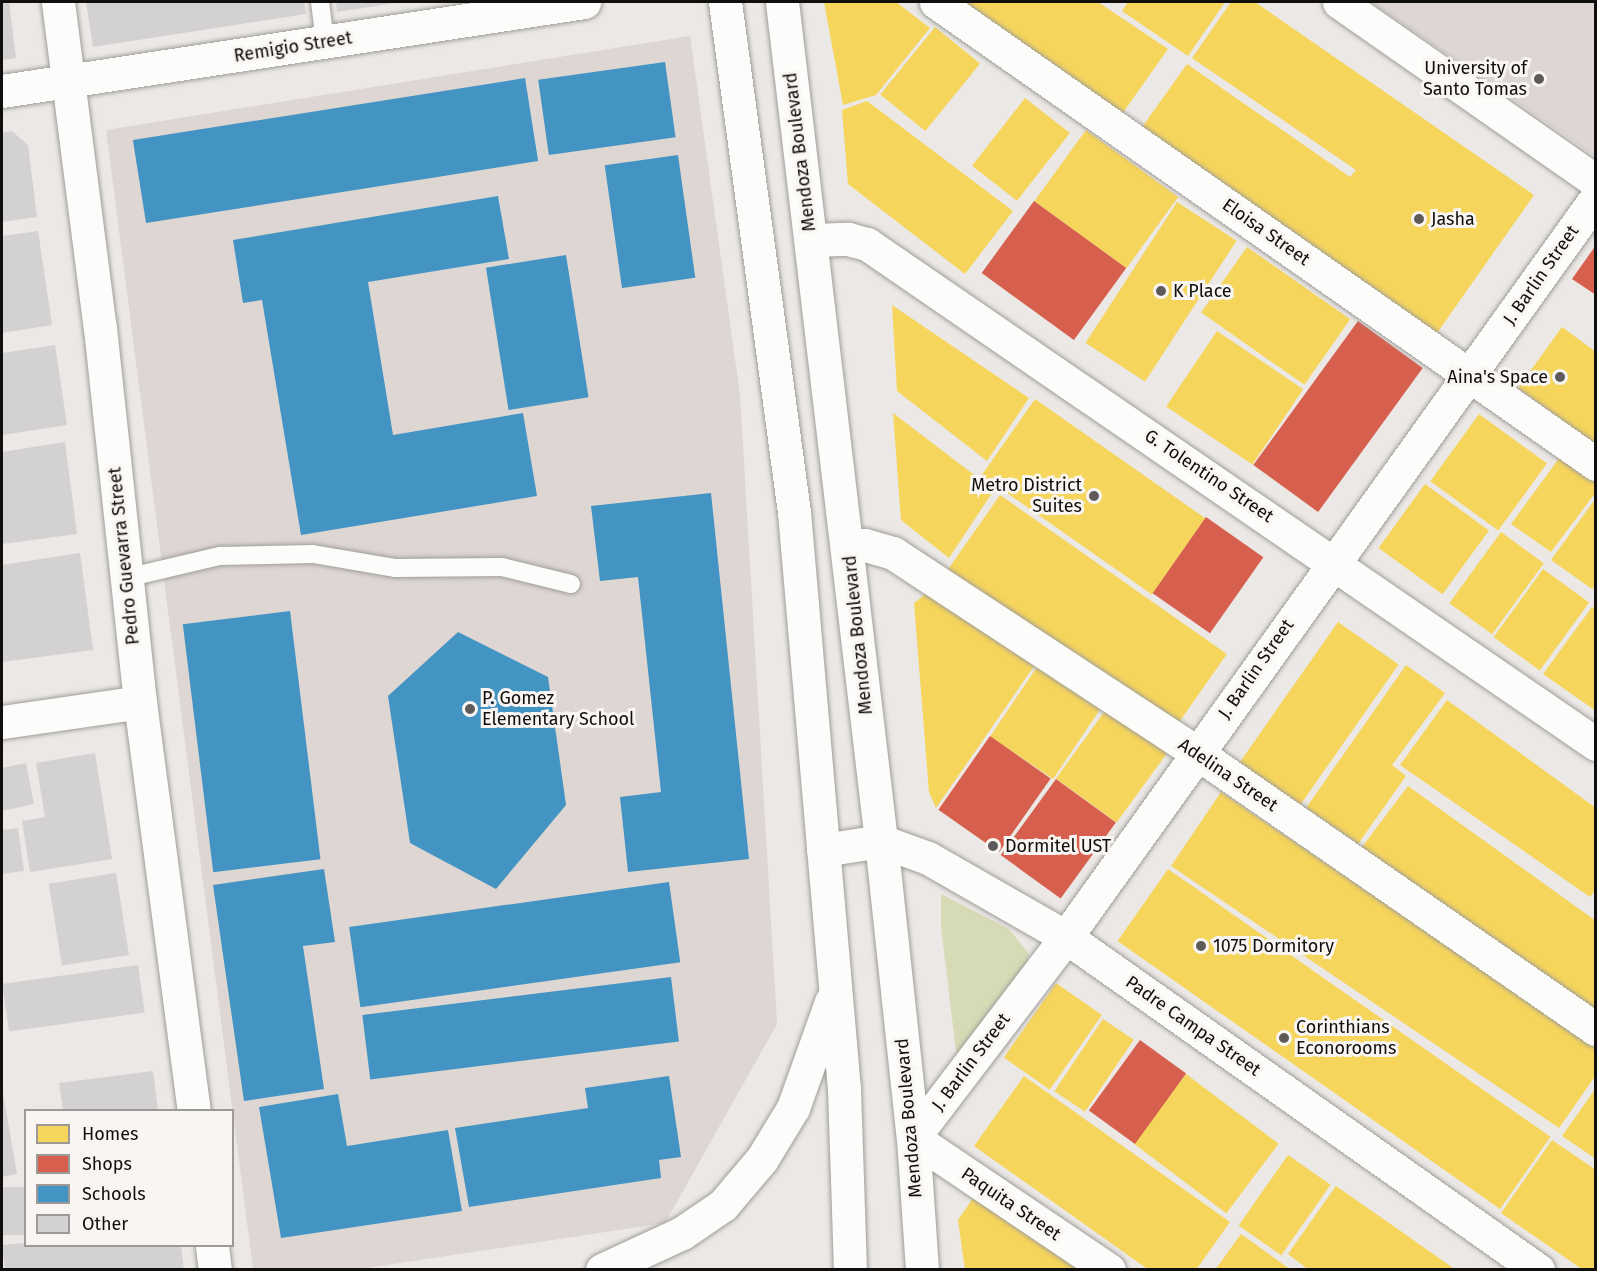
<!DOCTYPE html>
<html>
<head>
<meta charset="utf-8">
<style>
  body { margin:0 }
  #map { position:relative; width:1597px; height:1271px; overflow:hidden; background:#ebe8e6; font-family:"Fira Sans",sans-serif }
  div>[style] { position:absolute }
  .built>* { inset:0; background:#ddd6d2 }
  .green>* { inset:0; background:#d6dbb5 }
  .homes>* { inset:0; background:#f6d55c; transform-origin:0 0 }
  .shops>* { inset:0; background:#d6604d; transform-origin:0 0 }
  .schools>* { inset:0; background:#4393c3; transform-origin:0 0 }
  .building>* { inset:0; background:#d3d1d1; transform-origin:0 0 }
  .roads { filter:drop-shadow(0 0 2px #9f9d9b) drop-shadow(0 0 2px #9f9d9b) }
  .service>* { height:18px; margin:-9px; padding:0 9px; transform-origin:9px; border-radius:9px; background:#fcfcfb }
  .minor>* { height:33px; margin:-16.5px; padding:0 16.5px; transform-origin:16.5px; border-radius:16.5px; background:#fcfcfb }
  .tertiary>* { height:33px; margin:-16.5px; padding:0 16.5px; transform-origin:16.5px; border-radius:16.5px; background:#fcfcfb }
  .secondary>* { height:33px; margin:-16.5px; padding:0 16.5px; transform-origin:16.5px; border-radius:16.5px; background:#fcfcfb }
  .dots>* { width:16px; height:16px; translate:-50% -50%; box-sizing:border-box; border:3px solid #f9f5f2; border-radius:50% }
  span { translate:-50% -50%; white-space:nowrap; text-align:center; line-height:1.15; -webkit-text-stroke:6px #f9f5f2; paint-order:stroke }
  .street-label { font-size:18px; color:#100f0e }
  .poi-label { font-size:18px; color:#100f0e }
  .right { translate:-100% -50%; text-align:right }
  .left { translate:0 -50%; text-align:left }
  .frame { position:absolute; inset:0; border:3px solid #100f0e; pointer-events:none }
  .legend { position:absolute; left:24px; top:1109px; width:210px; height:138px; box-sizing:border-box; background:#f9f5f2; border:2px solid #9c9997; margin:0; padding:8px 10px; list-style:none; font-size:18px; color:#100f0e }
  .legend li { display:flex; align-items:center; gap:12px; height:30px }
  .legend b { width:30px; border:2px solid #9c9997 }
</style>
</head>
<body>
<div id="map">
  <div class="built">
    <div style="clip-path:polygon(1371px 2px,1595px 2px,1595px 156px)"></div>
    <div style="clip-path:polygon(690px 36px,740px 395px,777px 1024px,665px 1223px,360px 1269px,253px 1269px,106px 130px)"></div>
  </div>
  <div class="green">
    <div style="clip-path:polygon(941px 894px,1009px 929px,1029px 954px,1024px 973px,958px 1067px,941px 927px)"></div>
  </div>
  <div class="homes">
    <div style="clip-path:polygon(824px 2px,896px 2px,930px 28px,876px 95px,843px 105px)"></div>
    <div style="clip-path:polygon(956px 2px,1098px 2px,1168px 49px,1122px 114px)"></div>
    <div style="clip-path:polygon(1128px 2px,1225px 2px,1188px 56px,1122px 11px)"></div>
    <div style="clip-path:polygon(1231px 2px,1255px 2px,1534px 195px,1435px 336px,1140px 130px,1187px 64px,1350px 177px,1356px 170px,1192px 58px)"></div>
    <div style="left:935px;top:27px;width:58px;height:87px;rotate:39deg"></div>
    <div style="left:1025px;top:98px;width:57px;height:86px;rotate:38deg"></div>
    <div style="clip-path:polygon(867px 101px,1013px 211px,965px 274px,848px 184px,842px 110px)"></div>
    <div style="left:1086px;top:130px;width:114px;height:88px;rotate:36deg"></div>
    <div style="left:1177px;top:202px;width:71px;height:168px;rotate:33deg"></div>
    <div style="left:1247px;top:247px;width:126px;height:80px;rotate:35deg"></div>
    <div style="clip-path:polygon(892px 305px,1029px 398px,987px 461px,897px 391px)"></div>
    <div style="clip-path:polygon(1562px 327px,1596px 352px,1596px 445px,1518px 388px)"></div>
    <div style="left:1217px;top:331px;width:104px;height:91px;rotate:34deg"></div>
    <div style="left:1035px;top:399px;width:208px;height:93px;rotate:35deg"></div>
    <div style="clip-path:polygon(893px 413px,994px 490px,949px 558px,901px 520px)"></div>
    <div style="left:1479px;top:414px;width:84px;height:83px;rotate:36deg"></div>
    <div style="clip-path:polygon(1560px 457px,1596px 483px,1596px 492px,1551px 552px,1511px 524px)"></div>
    <div style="left:1425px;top:484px;width:79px;height:79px;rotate:36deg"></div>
    <div style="left:1000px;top:495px;width:277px;height:93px;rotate:35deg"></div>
    <div style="clip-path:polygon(1596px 498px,1596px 585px,1592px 589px,1551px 560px)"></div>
    <div style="left:1501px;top:532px;width:53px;height:88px;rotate:36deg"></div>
    <div style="left:1543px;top:569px;width:57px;height:84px;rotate:36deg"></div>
    <div style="clip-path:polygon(932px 589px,1039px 659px,936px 808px,929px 792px,914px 603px)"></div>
    <div style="clip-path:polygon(1592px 607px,1596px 609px,1596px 711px,1543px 674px)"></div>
    <div style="left:1338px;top:622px;width:74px;height:173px;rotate:35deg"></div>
    <div style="left:1041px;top:661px;width:76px;height:91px;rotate:34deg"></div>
    <div style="clip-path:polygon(1406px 665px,1445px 693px,1392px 765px,1406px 776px,1358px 844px,1306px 808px)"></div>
    <div style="clip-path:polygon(1447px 700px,1596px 808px,1596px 889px,1590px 897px,1400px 765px)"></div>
    <div style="left:1110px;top:704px;width:75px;height:92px;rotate:36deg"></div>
    <div style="clip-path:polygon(1408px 786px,1596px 921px,1596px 1016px,1362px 847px)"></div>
    <div style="clip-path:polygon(1221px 792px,1596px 1047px,1596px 1075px,1559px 1128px,1171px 866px)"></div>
    <div style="left:1168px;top:869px;width:467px;height:88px;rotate:35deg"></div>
    <div style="left:1056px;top:983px;width:56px;height:91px;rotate:35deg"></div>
    <div style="left:1103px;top:1019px;width:37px;height:87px;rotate:34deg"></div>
    <div style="left:1186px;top:1074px;width:116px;height:87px;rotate:37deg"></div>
    <div style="clip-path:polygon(1024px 1076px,1230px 1222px,1196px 1270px,1149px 1270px,974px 1146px)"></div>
    <div style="clip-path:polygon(1596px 1088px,1596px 1159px,1562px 1136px)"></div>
    <div style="clip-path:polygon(1552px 1140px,1596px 1170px,1596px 1270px,1583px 1270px,1501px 1213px)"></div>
    <div style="left:1288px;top:1155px;width:52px;height:86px;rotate:35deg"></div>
    <div style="clip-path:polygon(1336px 1186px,1392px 1225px,1456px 1270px,1309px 1270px,1288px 1254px)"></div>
    <div style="clip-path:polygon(980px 1188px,1079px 1270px,965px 1270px,958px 1220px)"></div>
    <div style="clip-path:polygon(1241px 1234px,1291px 1270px,1215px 1270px)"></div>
  </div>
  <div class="shops">
    <div style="left:1034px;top:201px;width:114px;height:89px;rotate:36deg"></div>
    <div style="clip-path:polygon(1596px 245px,1596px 295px,1572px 279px)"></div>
    <div style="left:1358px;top:321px;width:80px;height:178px;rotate:36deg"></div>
    <div style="left:1206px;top:517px;width:70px;height:93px;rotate:35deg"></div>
    <div style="left:990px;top:736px;width:74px;height:90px;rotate:35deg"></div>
    <div style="left:1056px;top:779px;width:74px;height:94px;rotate:36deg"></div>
    <div style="left:1140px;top:1040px;width:57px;height:87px;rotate:36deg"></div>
  </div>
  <div class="schools">
    <div style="left:665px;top:62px;width:76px;height:128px;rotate:82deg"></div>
    <div style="left:525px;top:78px;width:84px;height:397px;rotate:81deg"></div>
    <div style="left:678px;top:155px;width:124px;height:74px;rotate:82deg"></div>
    <div style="clip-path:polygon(498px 196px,509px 259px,368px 282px,393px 435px,523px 413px,537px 496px,301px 535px,262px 300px,243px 303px,233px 240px)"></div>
    <div style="left:566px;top:255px;width:144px;height:81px;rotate:81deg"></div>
    <div style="clip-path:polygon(711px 493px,749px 859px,628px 872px,620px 797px,661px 792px,638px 577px,600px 581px,591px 506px)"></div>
    <div style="left:290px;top:611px;width:250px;height:108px;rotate:83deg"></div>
    <div style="clip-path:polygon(458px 632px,548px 677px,566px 805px,496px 889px,410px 843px,388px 696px)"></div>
    <div style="clip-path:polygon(324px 869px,335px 942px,303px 946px,324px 1089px,244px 1101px,213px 885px)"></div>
    <div style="left:669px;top:882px;width:81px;height:323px;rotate:82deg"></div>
    <div style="left:671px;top:977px;width:65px;height:311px;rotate:83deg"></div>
    <div style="clip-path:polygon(669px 1076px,681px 1157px,659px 1160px,661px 1178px,469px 1207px,455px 1128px,588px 1108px,585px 1088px)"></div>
    <div style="clip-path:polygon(338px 1094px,347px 1146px,448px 1130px,462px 1211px,281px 1238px,259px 1107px)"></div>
  </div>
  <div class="building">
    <div style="clip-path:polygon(2px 2px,9px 2px,16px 58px,2px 60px)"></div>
    <div style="clip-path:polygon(86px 2px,304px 2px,306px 14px,93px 47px)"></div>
    <div style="clip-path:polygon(336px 2px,396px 2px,396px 3px,337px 12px)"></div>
    <div style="clip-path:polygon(12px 131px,28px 145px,37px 217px,2px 222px,2px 133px)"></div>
    <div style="clip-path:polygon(38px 231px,52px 325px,2px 333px,2px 236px)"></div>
    <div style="clip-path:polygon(55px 345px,67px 425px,2px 435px,2px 353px)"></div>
    <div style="clip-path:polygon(65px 442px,77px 534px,2px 544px,2px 452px)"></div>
    <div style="clip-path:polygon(80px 553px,93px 650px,2px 662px,2px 565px)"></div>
    <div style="clip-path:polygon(95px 753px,112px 859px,30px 872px,22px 821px,45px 817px,36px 763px)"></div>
    <div style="clip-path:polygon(26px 763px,34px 804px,2px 811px,2px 768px)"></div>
    <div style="clip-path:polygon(18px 828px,24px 871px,2px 874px,2px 830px)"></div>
    <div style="left:116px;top:873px;width:83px;height:68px;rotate:81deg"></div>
    <div style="left:138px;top:965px;width:48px;height:137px;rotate:82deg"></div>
    <div style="clip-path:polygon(153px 1071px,158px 1110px,63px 1110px,59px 1083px)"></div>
    <div style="clip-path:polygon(2px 1088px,17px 1174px,2px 1177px)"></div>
    <div style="left:26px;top:1187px;width:48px;height:24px;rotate:90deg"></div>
    <div style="clip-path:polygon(26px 1243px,181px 1246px,184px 1270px,5px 1270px,2px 1245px)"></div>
  </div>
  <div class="roads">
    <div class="service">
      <div style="left:320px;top:2px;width:40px;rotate:82.9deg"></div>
      <div style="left:126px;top:578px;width:97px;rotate:-13.2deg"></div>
      <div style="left:220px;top:556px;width:93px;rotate:-1.2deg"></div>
      <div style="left:313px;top:554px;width:84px;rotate:9.6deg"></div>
      <div style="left:396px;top:568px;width:106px;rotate:-0.5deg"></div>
      <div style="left:502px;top:567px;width:71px;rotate:13.8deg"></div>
    </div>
    <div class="minor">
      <div style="left:58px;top:2px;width:329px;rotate:82.7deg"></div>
      <div style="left:100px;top:328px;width:376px;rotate:83.9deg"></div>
      <div style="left:140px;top:702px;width:412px;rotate:82.5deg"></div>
      <div style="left:936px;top:2px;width:806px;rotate:34.99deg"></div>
      <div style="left:2px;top:91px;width:589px;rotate:-8.69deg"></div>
      <div style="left:811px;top:240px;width:37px;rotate:-2deg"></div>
      <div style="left:848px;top:239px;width:20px;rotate:15deg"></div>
      <div style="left:867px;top:244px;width:884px;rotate:34.45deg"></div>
      <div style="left:848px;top:547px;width:17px;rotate:-7deg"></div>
      <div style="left:865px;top:545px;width:29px;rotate:16deg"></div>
      <div style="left:893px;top:553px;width:364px;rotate:33.3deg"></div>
      <div style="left:1197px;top:753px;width:485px;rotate:34.7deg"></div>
      <div style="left:2px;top:722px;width:139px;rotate:-8.2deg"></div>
      <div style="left:212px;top:1246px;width:24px;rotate:83deg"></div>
      <div style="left:1109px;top:1270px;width:236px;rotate:-146deg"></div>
      <div style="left:913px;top:1138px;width:253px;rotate:-52.7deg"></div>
      <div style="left:1066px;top:937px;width:909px;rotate:-54.35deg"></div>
    </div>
    <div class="tertiary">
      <div style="left:1339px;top:2px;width:313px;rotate:34.9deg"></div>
      <div style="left:823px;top:850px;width:59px;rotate:-8.8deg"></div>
      <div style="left:881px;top:841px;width:50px;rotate:19.9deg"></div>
      <div style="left:928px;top:858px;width:159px;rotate:29.8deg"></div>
      <div style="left:1066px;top:937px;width:578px;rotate:35.2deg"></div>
    </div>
    <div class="secondary">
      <div style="left:725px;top:2px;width:515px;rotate:82.3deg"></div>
      <div style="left:794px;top:512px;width:579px;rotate:85.05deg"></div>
      <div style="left:844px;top:1089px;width:181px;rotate:88.1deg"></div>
      <div style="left:782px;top:2px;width:845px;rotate:83.27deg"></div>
      <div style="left:881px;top:841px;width:299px;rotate:83.9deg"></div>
      <div style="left:913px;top:1138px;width:132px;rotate:86.1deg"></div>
      <div style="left:602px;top:1270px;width:88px;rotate:-24.8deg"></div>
      <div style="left:682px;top:1233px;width:50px;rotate:-34.3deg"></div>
      <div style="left:723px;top:1205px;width:60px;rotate:-49.7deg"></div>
      <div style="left:762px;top:1159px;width:60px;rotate:-58.7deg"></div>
      <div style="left:793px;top:1108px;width:113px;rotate:-70.3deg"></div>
    </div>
  </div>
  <div class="dots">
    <div style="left:1539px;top:79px;background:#5d5b5a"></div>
    <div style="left:1419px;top:219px;background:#5d5b5a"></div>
    <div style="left:1161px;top:291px;background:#5d5b5a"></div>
    <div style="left:1560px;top:377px;background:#5d5b5a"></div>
    <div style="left:1094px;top:496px;background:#5d5b5a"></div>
    <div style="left:470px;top:709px;background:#5d5b5a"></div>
    <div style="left:993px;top:846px;background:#5d5b5a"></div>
    <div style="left:1201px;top:946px;background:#5d5b5a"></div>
    <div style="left:1284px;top:1038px;background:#5d5b5a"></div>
  </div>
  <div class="street-label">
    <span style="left:293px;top:47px;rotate:-9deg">Remigio Street</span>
    <span style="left:800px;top:152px;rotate:-97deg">Mendoza Boulevard</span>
    <span style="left:1266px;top:232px;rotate:35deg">Eloisa Street</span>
    <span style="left:1541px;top:275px;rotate:-55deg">J. Barlin Street</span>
    <span style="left:1209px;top:476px;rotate:34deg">G. Tolentino Street</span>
    <span style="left:124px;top:556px;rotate:-96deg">Pedro Guevarra Street</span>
    <span style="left:858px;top:635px;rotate:-96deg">Mendoza Boulevard</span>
    <span style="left:1256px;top:669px;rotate:-55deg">J. Barlin Street</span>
    <span style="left:1228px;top:775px;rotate:34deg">Adelina Street</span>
    <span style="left:1193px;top:1026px;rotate:35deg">Padre Campa Street</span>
    <span style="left:971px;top:1062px;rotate:-53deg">J. Barlin Street</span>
    <span style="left:909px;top:1118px;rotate:-95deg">Mendoza Boulevard</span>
    <span style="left:1011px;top:1204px;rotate:34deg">Paquita Street</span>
  </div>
  <div class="poi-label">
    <span class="right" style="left:1527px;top:79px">University of<br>Santo Tomas</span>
    <span class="left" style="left:1431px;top:219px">Jasha</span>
    <span class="left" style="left:1173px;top:291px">K Place</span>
    <span class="right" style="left:1548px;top:377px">Aina's Space</span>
    <span class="right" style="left:1082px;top:496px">Metro District<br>Suites</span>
    <span class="left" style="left:482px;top:709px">P. Gomez<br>Elementary School</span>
    <span class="left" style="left:1005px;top:846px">Dormitel UST</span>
    <span class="left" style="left:1213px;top:946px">1075 Dormitory</span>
    <span class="left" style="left:1296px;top:1038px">Corinthians<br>Econorooms</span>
  </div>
  <div class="frame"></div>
  <ul class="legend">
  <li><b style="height:16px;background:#f6d55c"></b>Homes</li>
  <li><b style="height:16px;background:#d6604d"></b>Shops</li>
  <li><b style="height:16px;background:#4393c3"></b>Schools</li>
  <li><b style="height:16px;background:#d3d1d1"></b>Other</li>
  </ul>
</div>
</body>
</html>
